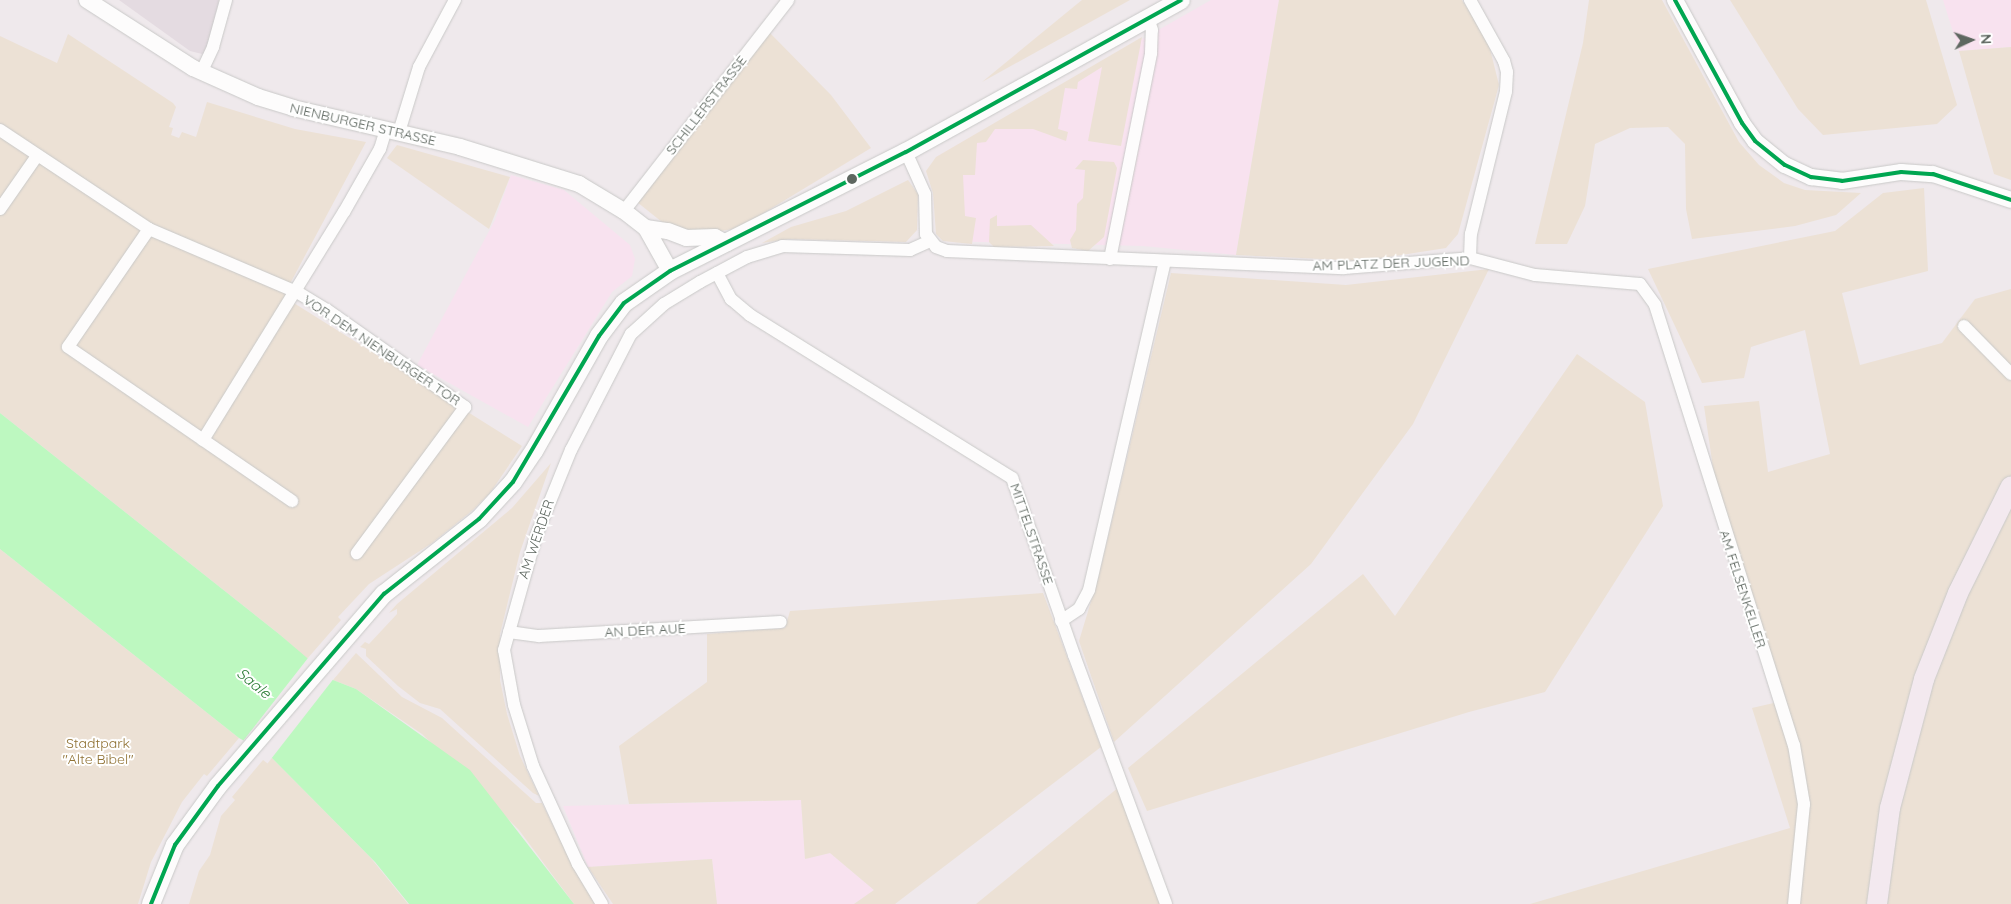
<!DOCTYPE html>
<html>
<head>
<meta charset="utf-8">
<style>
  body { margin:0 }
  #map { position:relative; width:2011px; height:904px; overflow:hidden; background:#efe9ec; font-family:Quicksand,sans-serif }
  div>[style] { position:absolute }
  .commercial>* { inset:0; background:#f8e2ef }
  .education>* { inset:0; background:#e4dbe1 }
  .green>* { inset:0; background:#ece1d5 }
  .water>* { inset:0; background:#bdf8c0 }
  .pier>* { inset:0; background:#efe9ec; transform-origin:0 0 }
  .roads { filter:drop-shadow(0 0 1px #c9c9c8) drop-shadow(0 0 1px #c9c9c8) }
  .minor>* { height:12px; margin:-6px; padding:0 6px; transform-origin:6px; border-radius:6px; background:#fdfcfc }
  .tertiary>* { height:16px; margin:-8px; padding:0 8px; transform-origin:8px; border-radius:8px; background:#fdfcfc }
  .secondary>* { height:18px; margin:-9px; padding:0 9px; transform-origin:9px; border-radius:9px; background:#fdfcfc }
  .primary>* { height:20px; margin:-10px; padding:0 10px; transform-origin:10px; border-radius:10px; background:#f3e9ef }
  .bus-1>* { height:4px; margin:-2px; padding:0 2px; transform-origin:2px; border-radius:2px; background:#00a651 }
  .dots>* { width:14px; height:14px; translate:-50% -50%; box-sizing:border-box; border:2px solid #fff; border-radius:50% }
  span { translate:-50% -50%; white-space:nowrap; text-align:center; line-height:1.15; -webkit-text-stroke:4px #fff; paint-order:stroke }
  .street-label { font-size:14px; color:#5e6760 }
  .park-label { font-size:14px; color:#907234 }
  .water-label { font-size:15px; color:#307f3a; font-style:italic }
  .north { position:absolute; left:1946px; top:15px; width:50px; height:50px; -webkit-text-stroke:4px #fff; paint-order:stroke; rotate:87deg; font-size:14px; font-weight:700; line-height:20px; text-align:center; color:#5e6760 }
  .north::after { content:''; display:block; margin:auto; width:18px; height:22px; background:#5e6760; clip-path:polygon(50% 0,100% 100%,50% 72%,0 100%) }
</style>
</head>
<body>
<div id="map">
  <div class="commercial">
    <div style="clip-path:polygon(1211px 0,1279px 0,1236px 255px,1143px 246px,943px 241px,936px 157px)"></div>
    <div style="clip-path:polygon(1943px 0,2011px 0,2011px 47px,1959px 51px)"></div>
    <div style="clip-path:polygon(511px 175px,564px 190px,630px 245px,635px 259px,632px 276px,612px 292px,528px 427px,417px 365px,495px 220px)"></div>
    <div style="clip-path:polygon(801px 800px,805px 859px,830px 853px,874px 890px,854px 904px,717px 904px,712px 859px,588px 867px,563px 806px)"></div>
  </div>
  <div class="education">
    <div style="clip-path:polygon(119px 0,219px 0,206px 55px,190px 51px)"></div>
  </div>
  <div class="green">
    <div style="clip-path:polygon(1082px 0,1130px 0,982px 82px,1077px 4px)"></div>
    <div style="clip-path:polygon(1279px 0,1462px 0,1488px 41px,1499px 85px,1458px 234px,1446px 248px,1363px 261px,1236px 255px)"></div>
    <div style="clip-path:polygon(1589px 0,1662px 0,1739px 142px,1759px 165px,1784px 183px,1805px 190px,1861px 193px,1836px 215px,1795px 226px,1692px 239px,1686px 209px,1685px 144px,1668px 127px,1630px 128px,1595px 144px,1585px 206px,1567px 244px,1535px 244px,1583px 43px)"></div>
    <div style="clip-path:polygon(1730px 0,1926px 0,1957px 105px,1937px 124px,1823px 135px,1798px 109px)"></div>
    <div style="clip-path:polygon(768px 31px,831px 95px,871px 148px,739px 228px,703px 234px,662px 222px,637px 202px)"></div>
    <div style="clip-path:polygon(68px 34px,173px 103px,176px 107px,169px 127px,173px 128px,171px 135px,179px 138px,182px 132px,196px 137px,207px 102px,295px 129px,366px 142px,285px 293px,291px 296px,289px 300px,522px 446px,490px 493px,473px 510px,432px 543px,369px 584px,338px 617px,341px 620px,307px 659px,279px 634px,0 413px,0 36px,57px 63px)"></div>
    <div style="clip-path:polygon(1142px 37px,1121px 146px,1088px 141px,1102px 67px,1078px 82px,1077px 89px,1065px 88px,1058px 129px,1068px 132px,1066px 141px,1033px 129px,995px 129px,986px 142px,977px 143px,975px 175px,963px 175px,965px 216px,976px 218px,972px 244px,943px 241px,936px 234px,933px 193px,926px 171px,936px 157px)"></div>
    <div style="clip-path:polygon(2011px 47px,2011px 180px,1994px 174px,1959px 51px)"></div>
    <div style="clip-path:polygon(397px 145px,510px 177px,489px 229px,387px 158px)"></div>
    <div style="clip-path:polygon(1083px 160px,1114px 162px,1117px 168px,1104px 237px,1088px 251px,1072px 248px,1070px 240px,1076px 230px,1077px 204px,1083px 198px,1085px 170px,1075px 169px)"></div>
    <div style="clip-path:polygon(908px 180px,918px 194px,917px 230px,906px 242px,788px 239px,762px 243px,791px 227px,846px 211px)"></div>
    <div style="clip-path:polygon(1924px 188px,1928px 271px,1842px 293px,1860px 365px,1942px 343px,1975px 299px,2011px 289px,2011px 904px,1530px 904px,1790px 828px,1752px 708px,1786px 700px,1716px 488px,1704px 406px,1759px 401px,1768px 472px,1830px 454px,1805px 330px,1751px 347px,1744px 378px,1702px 383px,1648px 269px,1835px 231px,1883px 193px)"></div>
    <div style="clip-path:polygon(997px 215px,997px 226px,1031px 225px,1054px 246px,994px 247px,989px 242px,990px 219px)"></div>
    <div style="clip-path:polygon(1489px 269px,1413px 424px,1311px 564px,1114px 742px,1079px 641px,1099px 575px,1171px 273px,1346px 285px)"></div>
    <div style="clip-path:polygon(1577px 354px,1645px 402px,1663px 506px,1545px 692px,1469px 712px,1147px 811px,1128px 768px,1363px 574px,1395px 616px)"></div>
    <div style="clip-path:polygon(551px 463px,520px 552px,500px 634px,500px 680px,507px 714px,520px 756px,539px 796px,533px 793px,440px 709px,420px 703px,398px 686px,366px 656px,366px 649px,360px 647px,365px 642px,369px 644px,397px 614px,397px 609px,389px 613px,397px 604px,512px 508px)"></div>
    <div style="clip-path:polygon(0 549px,239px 738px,207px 776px,204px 774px,182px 802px,151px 862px,138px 904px,0 904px)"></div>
    <div style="clip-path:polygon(1043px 593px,1101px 747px,895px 904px,854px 904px,874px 890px,830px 853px,805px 859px,801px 800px,629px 804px,619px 746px,707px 682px,707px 634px,785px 628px,790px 611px)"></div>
    <div style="clip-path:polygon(356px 653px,402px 697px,442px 718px,536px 803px,542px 803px,571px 862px,598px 904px,574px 904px,519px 830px,422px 734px,356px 689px,333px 680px)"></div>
    <div style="clip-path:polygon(268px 754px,370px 857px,408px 904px,189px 904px,199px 871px,210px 855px,221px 816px,235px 800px,232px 797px)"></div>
    <div style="clip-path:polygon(1119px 787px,1161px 904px,976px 904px)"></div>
    <div style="clip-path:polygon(712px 859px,717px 904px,613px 904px,588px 867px)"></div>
  </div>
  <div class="water">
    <div style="clip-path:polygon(0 413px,279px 634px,333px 680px,356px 689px,470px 770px,574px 904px,409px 904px,375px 862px,268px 754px,239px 738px,0 549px)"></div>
  </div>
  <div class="pier">
    <div style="left:308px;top:658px;width:33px;height:108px;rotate:38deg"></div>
  </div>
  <div class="roads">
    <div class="minor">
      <div style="left:201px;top:73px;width:29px;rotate:-65deg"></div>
      <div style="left:213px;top:47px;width:49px;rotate:-74.5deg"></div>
      <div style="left:0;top:130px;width:179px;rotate:33.6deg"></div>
      <div style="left:149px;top:229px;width:143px;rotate:124.5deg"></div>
      <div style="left:68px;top:347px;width:272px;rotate:34.5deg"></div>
      <div style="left:399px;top:132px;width:68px;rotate:-72.9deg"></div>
      <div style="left:419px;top:67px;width:76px;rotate:-61.8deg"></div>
      <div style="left:906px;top:152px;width:46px;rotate:65.7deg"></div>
      <div style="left:925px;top:194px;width:40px;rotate:88.6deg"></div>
      <div style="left:926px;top:234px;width:16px;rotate:52deg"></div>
      <div style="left:936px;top:247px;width:12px;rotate:20deg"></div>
      <div style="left:947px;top:251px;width:397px;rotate:2.5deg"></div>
      <div style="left:1344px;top:268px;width:126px;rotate:-4.5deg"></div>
      <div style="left:1470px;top:258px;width:67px;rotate:14.7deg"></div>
      <div style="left:1535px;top:275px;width:105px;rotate:4.9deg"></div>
      <div style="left:1640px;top:284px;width:26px;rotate:54deg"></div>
      <div style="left:1655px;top:305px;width:461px;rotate:72.5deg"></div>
      <div style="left:1794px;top:745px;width:60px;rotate:80.4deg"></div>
      <div style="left:1804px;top:804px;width:100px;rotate:95.7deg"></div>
      <div style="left:0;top:209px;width:65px;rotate:-55.1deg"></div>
      <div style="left:624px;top:211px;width:267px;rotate:-52.1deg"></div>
      <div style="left:149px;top:229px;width:161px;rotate:23.1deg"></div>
      <div style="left:297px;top:292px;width:35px;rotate:31deg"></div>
      <div style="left:327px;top:310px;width:169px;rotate:35.1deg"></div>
      <div style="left:465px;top:407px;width:182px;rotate:126.5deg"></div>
      <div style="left:1470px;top:258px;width:24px;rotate:-88deg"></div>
      <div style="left:1471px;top:234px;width:147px;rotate:-76.2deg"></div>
      <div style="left:1506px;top:91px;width:19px;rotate:-87deg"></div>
      <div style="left:1507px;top:72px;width:11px;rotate:-105deg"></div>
      <div style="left:1504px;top:61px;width:70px;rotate:-119.1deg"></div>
      <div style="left:1110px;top:259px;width:210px;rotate:-78.7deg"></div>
      <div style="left:1151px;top:53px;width:23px;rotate:-88deg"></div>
      <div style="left:1152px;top:30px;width:13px;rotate:-108deg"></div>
      <div style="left:717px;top:273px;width:30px;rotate:62deg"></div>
      <div style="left:731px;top:299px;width:25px;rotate:40deg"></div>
      <div style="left:750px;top:315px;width:309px;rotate:31.9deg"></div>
      <div style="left:1012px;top:478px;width:188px;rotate:70.7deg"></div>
      <div style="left:1074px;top:655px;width:265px;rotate:69.7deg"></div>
      <div style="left:1964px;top:326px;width:67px;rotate:45.6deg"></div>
      <div style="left:203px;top:440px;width:268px;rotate:-58.3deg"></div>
      <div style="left:344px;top:212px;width:73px;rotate:-60.3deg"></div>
      <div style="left:380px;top:149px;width:21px;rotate:-73deg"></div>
      <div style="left:1061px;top:621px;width:22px;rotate:-34deg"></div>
      <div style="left:1079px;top:609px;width:21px;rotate:-62deg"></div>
      <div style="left:1089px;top:590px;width:337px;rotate:-77deg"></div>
      <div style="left:509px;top:632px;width:30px;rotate:8deg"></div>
      <div style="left:539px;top:636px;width:242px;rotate:-3.3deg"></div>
      <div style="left:602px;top:904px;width:47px;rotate:-121deg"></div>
      <div style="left:578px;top:864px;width:108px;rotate:-114.7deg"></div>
      <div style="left:533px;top:766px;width:64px;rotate:-107.3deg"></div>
      <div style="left:514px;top:705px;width:56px;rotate:-100.3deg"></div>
      <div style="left:504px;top:650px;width:118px;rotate:-74.3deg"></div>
      <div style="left:536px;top:536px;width:93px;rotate:-67.9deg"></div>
      <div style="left:571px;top:450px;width:131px;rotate:-62.7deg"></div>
      <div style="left:631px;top:334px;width:45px;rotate:-42.3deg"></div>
      <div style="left:664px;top:304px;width:42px;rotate:-31.4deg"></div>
      <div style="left:700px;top:282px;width:53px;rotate:-28deg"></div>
      <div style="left:747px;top:257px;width:37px;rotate:-17deg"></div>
      <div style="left:782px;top:246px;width:128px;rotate:1.8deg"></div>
      <div style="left:910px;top:250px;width:22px;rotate:-24deg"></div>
    </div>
    <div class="tertiary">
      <div style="left:87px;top:0;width:126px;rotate:32.7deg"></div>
      <div style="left:193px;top:68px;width:71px;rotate:24deg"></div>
      <div style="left:258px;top:97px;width:37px;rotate:17deg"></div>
      <div style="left:293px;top:108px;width:171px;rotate:13.1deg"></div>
      <div style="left:460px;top:147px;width:125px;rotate:17.3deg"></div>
      <div style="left:579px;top:184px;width:52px;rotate:31deg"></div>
      <div style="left:624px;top:211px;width:28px;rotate:38deg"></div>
      <div style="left:646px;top:228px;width:49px;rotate:60.8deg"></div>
      <div style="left:1675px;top:0;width:140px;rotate:61.4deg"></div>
      <div style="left:1742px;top:123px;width:22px;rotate:54deg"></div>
      <div style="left:1755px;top:141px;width:38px;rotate:39deg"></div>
      <div style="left:1785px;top:165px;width:29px;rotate:25deg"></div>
      <div style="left:1811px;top:177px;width:31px;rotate:7deg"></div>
      <div style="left:1842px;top:181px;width:60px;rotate:-8.7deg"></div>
      <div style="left:1901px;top:172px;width:32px;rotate:4deg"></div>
      <div style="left:1933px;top:174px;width:82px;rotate:18.4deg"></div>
      <div style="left:646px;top:228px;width:22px;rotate:8deg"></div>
      <div style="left:668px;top:231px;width:19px;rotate:21deg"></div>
      <div style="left:686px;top:238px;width:29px;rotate:-2deg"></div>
      <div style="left:715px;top:237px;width:13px;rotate:29deg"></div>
    </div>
    <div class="secondary">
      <div style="left:151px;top:904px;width:64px;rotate:-67.9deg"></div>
      <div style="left:175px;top:845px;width:73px;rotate:-53.9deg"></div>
      <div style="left:218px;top:786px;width:254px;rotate:-49.2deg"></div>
      <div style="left:384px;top:594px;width:121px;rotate:-38.3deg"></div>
      <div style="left:479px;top:519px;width:50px;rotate:-47.4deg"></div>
      <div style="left:513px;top:482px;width:37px;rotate:-56deg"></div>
      <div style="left:534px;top:451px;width:132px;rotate:-60.5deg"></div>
      <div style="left:599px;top:336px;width:41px;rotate:-52.9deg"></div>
      <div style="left:624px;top:303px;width:56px;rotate:-34.8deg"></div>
      <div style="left:670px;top:271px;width:264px;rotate:-26.8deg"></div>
      <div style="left:906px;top:152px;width:314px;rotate:-28.9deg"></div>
    </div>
    <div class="primary">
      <div style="left:1877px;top:904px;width:97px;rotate:-82.3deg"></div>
      <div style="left:1890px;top:808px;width:133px;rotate:-75.2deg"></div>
      <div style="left:1924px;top:679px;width:92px;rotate:-68.4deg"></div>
      <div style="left:1958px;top:593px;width:119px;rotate:-63.6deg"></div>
    </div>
  </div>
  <div class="bus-1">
    <div style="left:1675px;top:0;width:140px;rotate:61.4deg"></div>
    <div style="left:1742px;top:123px;width:22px;rotate:54deg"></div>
    <div style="left:1755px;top:141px;width:38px;rotate:39deg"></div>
    <div style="left:1785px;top:165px;width:29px;rotate:25deg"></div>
    <div style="left:1811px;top:177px;width:31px;rotate:7deg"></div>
    <div style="left:1842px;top:181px;width:60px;rotate:-8.7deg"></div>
    <div style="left:1901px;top:172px;width:32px;rotate:4deg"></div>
    <div style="left:1933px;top:174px;width:82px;rotate:18.4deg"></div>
    <div style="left:151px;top:904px;width:64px;rotate:-67.9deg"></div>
    <div style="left:175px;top:845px;width:73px;rotate:-53.9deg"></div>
    <div style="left:218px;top:786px;width:254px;rotate:-49.2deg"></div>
    <div style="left:384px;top:594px;width:121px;rotate:-38.3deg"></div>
    <div style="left:479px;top:519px;width:50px;rotate:-47.4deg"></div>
    <div style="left:513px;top:482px;width:169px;rotate:-59.5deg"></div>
    <div style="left:599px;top:336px;width:41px;rotate:-52.9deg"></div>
    <div style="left:624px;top:303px;width:56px;rotate:-34.8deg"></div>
    <div style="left:670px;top:271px;width:264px;rotate:-26.8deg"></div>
    <div style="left:906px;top:152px;width:314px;rotate:-28.9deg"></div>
  </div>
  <div class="dots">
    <div style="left:852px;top:179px;background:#5e6760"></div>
  </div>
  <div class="street-label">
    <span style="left:706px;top:105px;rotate:-52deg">SCHILLERSTRASSE</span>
    <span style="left:363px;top:124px;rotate:13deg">NIENBURGER STRASSE</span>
    <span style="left:1391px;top:263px;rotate:-2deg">AM PLATZ DER JUGEND</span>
    <span style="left:382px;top:350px;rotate:34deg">VOR DEM NIENBURGER TOR</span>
    <span style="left:1032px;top:534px;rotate:71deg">MITTELSTRASSE</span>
    <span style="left:536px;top:539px;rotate:-71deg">AM WERDER</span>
    <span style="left:1743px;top:589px;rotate:72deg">AM FELSENKELLER</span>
    <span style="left:645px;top:630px;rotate:-3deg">AN DER AUE</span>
  </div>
  <div class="park-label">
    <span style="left:98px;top:751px">Stadtpark<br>"Alte Bibel"</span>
  </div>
  <div class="water-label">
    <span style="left:254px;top:683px;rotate:39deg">Saale</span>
  </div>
  <div class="north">N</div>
</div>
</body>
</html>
